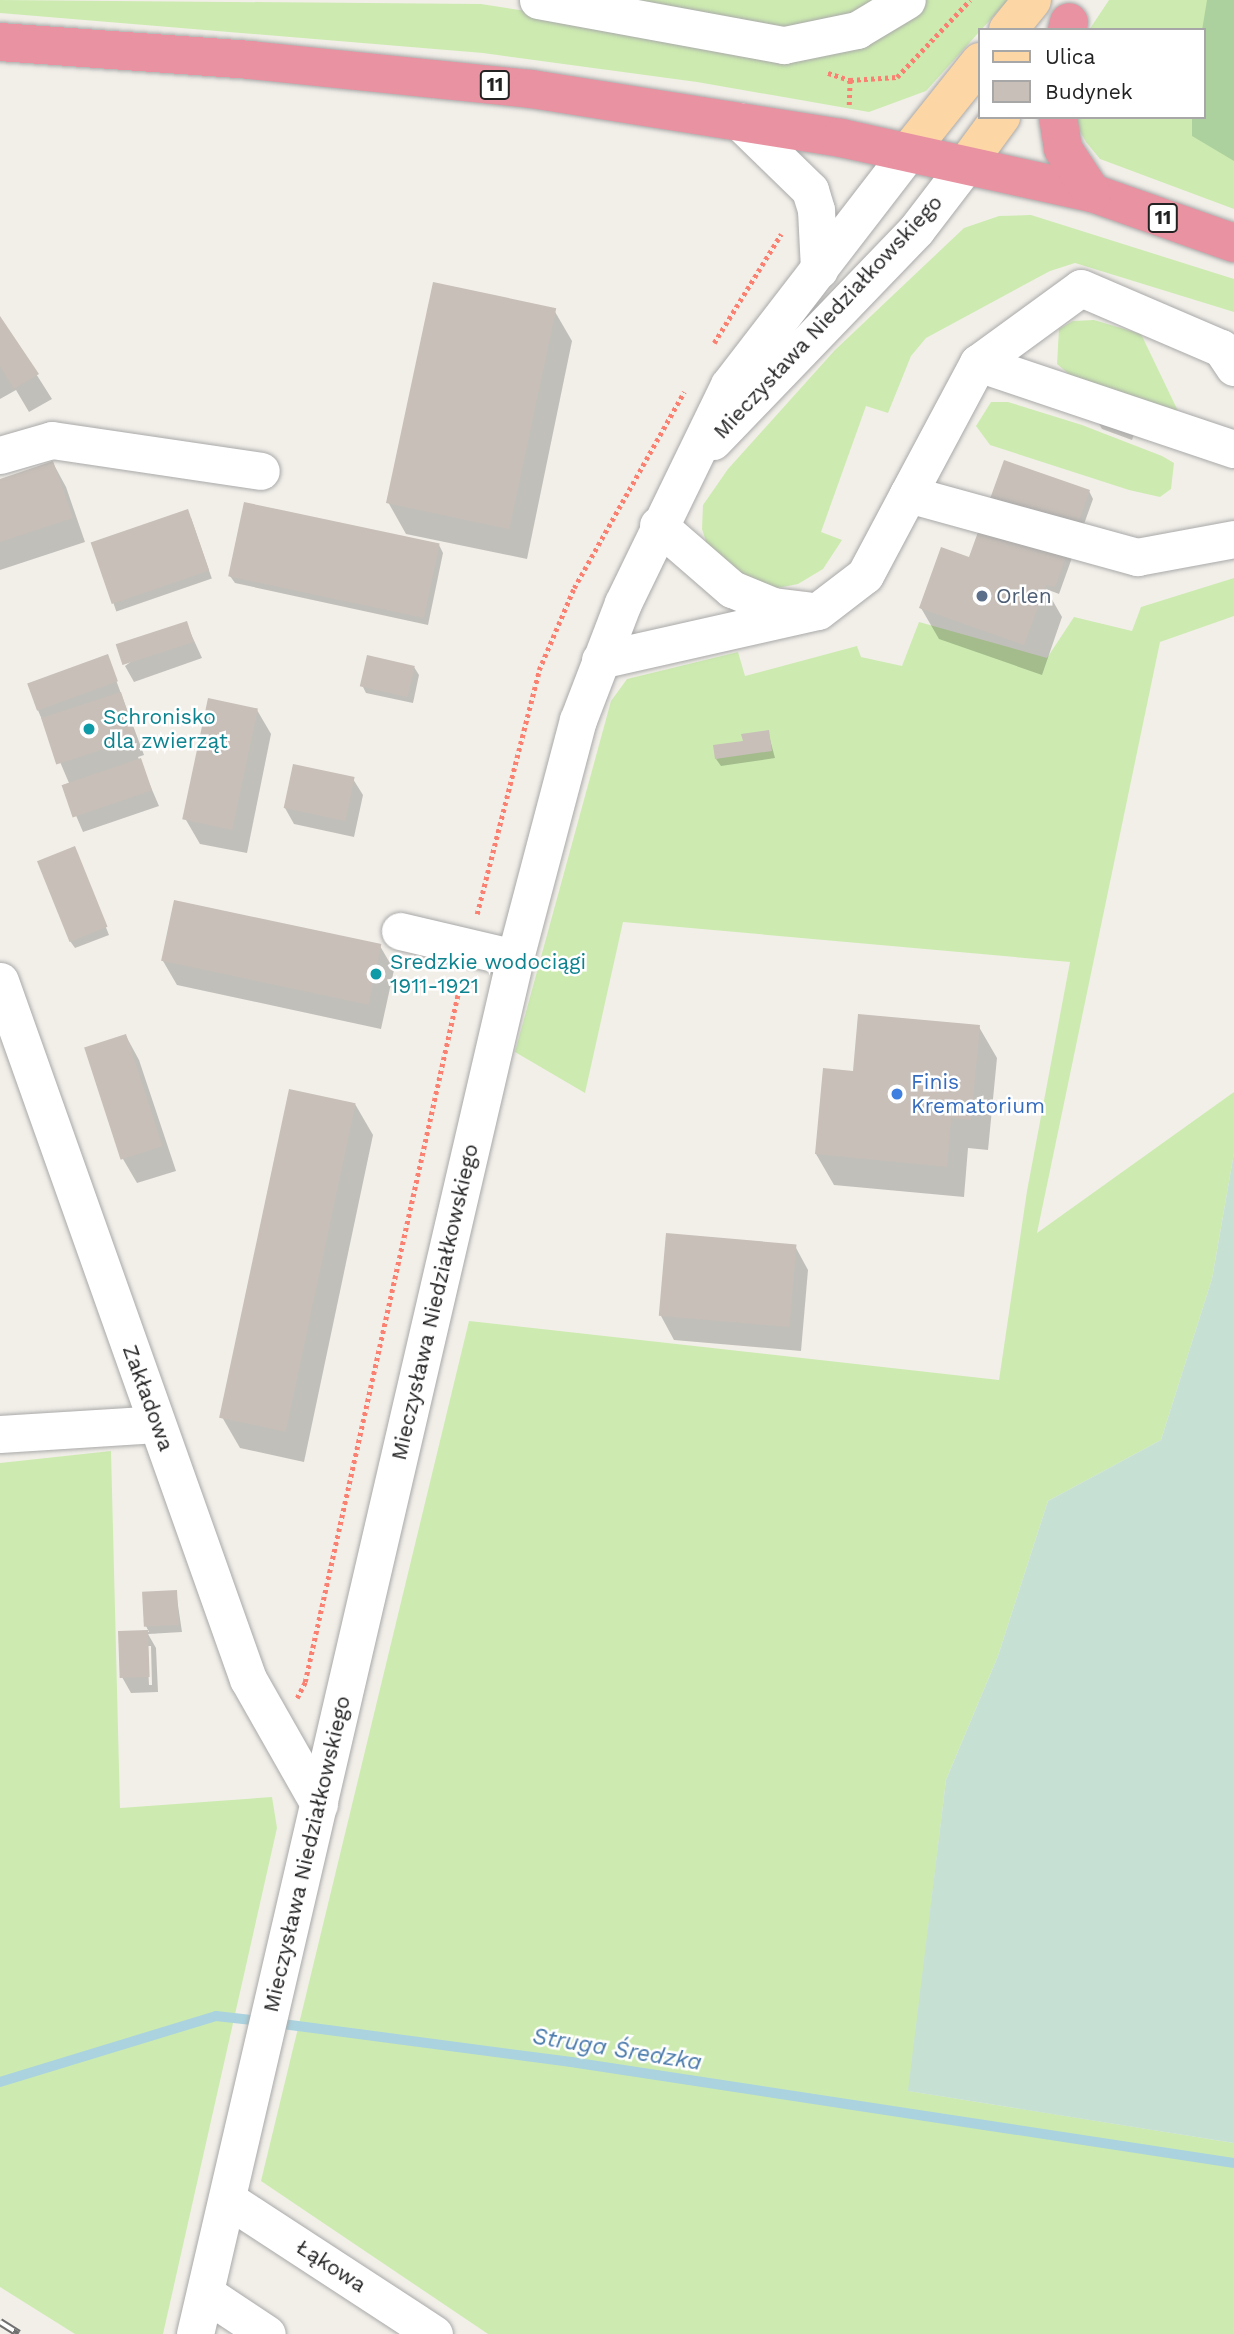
<!DOCTYPE html>
<html>
<head>
<meta charset="utf-8">
<style>
  body { margin:0 }
  #map { position:relative; width:1234px; height:2334px; overflow:hidden; background:#f2efe9; font-family:"Work Sans",sans-serif }
  div>[style] { position:absolute }
  .grass>* { inset:0; background:#cdebb0 }
  .forest>* { inset:0; background:#add19e }
  .wetland>* { inset:0; background:#c6e0d4 }
  .shadow>* { inset:0; background:#0003; transform-origin:0 0 }
  .stream>* { height:10px; margin:-5px; padding:0 5px; transform-origin:5px; border-radius:5px; background:#aad3df }
  .building>* { inset:0; background:#c7bfb8; transform-origin:0 0 }
  .path>* { height:4.5px; margin-top:-2.25px; transform-origin:0; background:repeating-linear-gradient(90deg,#fa8072 0 3.5px,transparent 0 7px) }
  .roads { filter:drop-shadow(0 0 2px #a9a9a9) drop-shadow(0 0 2px #a9a9a9) }
  .minor>* { height:37px; margin:-18.5px; padding:0 18.5px; transform-origin:18.5px; border-radius:18.5px; background:#fff }
  .major>* { height:38px; margin:-19px; padding:0 19px; transform-origin:19px; border-radius:19px; background:#fcd6a4 }
  .highway>* { height:38px; margin:-19px; padding:0 19px; transform-origin:19px; border-radius:19px; background:#e892a2 }
  .rail>* { height:8px; margin-top:-4px; transform-origin:0; background:repeating-linear-gradient(90deg,#fff 0 16px,#707070 0 32px); box-sizing:border-box; border-block:2px solid #707070 }
  .dots>* { width:19px; height:19px; translate:-50% -50%; box-sizing:border-box; border:4px solid #fff; border-radius:50% }
  span { translate:-50% -50%; white-space:nowrap; text-align:center; line-height:1.15; -webkit-text-stroke:5px #fff; paint-order:stroke }
  .shield-label span { padding:2px 5px; background:#fff; border:2px solid; border-radius:5px; -webkit-text-stroke-width:0 }
  .shield-label { font-size:19px; color:#222; font-weight:700 }
  .street-label { font-size:21px; color:#222 }
  .service-label { font-size:21px; color:#4e5e75 }
  .left { translate:0 -50%; text-align:left }
  .culture-label { font-size:21px; color:#0d838f }
  .shop-label { font-size:21px; color:#366cbe }
  .water-label { font-size:23px; color:#4a7aab; font-style:italic }
  .legend { position:absolute; left:978px; top:28px; width:228px; height:91px; box-sizing:border-box; background:#fff; border:2px solid #a7a7a7; margin:0; padding:9px 12px; list-style:none; font-size:21px; color:#222 }
  .legend li { display:flex; align-items:center; gap:14px; height:35px }
  .legend b { width:35px; border:2px solid #a7a7a7 }
</style>
</head>
<body>
<div id="map">
  <div class="grass">
    <div style="clip-path:polygon(0 0,481px 4px,570px 18px,888px 31px,927px 0,1008px 0,926px 91px,869px 112px,697px 82px,483px 53px,0 13px)"></div>
    <div style="clip-path:polygon(595px 0,883px 0,845px 18px,800px 29px)"></div>
    <div style="clip-path:polygon(1109px 0,1234px 0,1234px 209px,1100px 159px,1086px 142px,1072px 117px,1204px 117px,1204px 30px,1089px 30px)"></div>
    <div style="clip-path:polygon(1031px 215px,1234px 279px,1234px 312px,1075px 263px,1050px 271px,926px 338px,911px 356px,888px 413px,866px 406px,821px 532px,842px 540px,823px 569px,798px 584px,772px 589px,745px 583px,709px 551px,702px 529px,703px 505px,728px 469px,835px 350px,964px 228px,999px 216px)"></div>
    <div style="clip-path:polygon(1094px 320px,1141px 334px,1178px 411px,1070px 375px,1057px 364px,1059px 329px,1073px 321px)"></div>
    <div style="clip-path:polygon(991px 402px,1008px 402px,1082px 425px,1162px 456px,1174px 463px,1171px 489px,1160px 497px,1129px 490px,990px 445px,976px 426px)"></div>
    <div style="clip-path:polygon(1234px 578px,1234px 616px,1160px 642px,1037px 1233px,1234px 1092px,1234px 1153px,1212px 1279px,1161px 1440px,1048px 1501px,998px 1656px,946px 1780px,909px 2091px,1234px 2143px,1234px 2334px,488px 2334px,261px 2181px,469px 1321px,999px 1380px,1027px 1191px,1070px 962px,623px 922px,585px 1093px,515px 1052px,611px 701px,627px 679px,738px 652px,745px 676px,857px 646px,861px 657px,902px 666px,919px 622px,1047px 658px,1074px 617px,1132px 631px,1141px 607px)"></div>
    <div style="clip-path:polygon(111px 1451px,120px 1808px,272px 1797px,277px 1828px,163px 2334px,75px 2334px,0 2287px,0 1463px)"></div>
  </div>
  <div class="forest">
    <div style="clip-path:polygon(1207px 0,1234px 0,1234px 161px,1192px 136px,1192px 117px,1204px 117px,1202px 30px)"></div>
  </div>
  <div class="wetland">
    <div style="clip-path:polygon(1234px 1153px,1234px 2143px,908px 2091px,946px 1780px,998px 1656px,1048px 1501px,1161px 1440px,1212px 1279px)"></div>
  </div>
  <div class="shadow">
    <div style="clip-path:polygon(554px 310px,572px 341px,527px 559px,406px 534px,388px 502px)"></div>
    <div style="clip-path:polygon(0 317px,52px 399px,29px 412px,16px 390px,0 399px)"></div>
    <div style="clip-path:polygon(1143px 409px,1132px 440px,1102px 429px,1098px 422px)"></div>
    <div style="clip-path:polygon(53px 463px,66px 487px,85px 542px,0 570px,0 480px)"></div>
    <div style="clip-path:polygon(1089px 491px,1093px 499px,1059px 594px,1046px 589px,1062px 617px,1042px 675px,939px 639px,921px 608px,970px 559px)"></div>
    <div style="left:191px;top:518px;width:64px;height:101px;rotate:71deg"></div>
    <div style="clip-path:polygon(439px 545px,443px 553px,428px 625px,235px 583px,230px 576px)"></div>
    <div style="clip-path:polygon(186px 623px,202px 658px,134px 682px,125px 666px)"></div>
    <div style="clip-path:polygon(107px 656px,144px 755px,138px 757px,159px 806px,83px 832px,63px 785px,69px 783px,37px 708px)"></div>
    <div style="clip-path:polygon(414px 667px,419px 675px,413px 703px,366px 693px,362px 685px)"></div>
    <div style="clip-path:polygon(257px 710px,271px 734px,247px 853px,200px 844px,186px 820px)"></div>
    <div style="clip-path:polygon(768px 732px,775px 758px,721px 766px,716px 759px)"></div>
    <div style="clip-path:polygon(353px 779px,363px 795px,354px 837px,294px 824px,285px 808px)"></div>
    <div style="clip-path:polygon(74px 848px,109px 935px,75px 948px,70px 941px)"></div>
    <div style="clip-path:polygon(380px 946px,394px 970px,381px 1029px,177px 985px,163px 961px)"></div>
    <div style="clip-path:polygon(979px 1027px,997px 1058px,988px 1150px,968px 1148px,964px 1197px,834px 1185px,816px 1154px,855px 1073px)"></div>
    <div style="clip-path:polygon(126px 1036px,139px 1060px,176px 1171px,137px 1183px,123px 1159px)"></div>
    <div style="clip-path:polygon(355px 1104px,373px 1135px,304px 1462px,240px 1448px,222px 1417px)"></div>
    <div style="clip-path:polygon(795px 1246px,808px 1270px,801px 1351px,674px 1340px,661px 1316px)"></div>
    <div style="clip-path:polygon(evenodd,176px 1592px,182px 1632px,148px 1634px,156px 1648px,158px 1692px,131px 1693px,122px 1677px,120px 1634px,149px 1632px,146px 1626px,176px 1592px,147px 1646px,151px 1646px,152px 1685px,149px 1685px,147px 1646px)"></div>
  </div>
  <div class="stream">
    <div style="left:275px;top:2023px;width:299px;rotate:7.5deg"></div>
    <div style="left:571px;top:2062px;width:671px;rotate:8.66deg"></div>
    <div style="left:0;top:2082px;width:226px;rotate:-17deg"></div>
    <div style="left:216px;top:2016px;width:44px;rotate:6.5deg"></div>
  </div>
  <div class="building">
    <div style="left:433px;top:282px;width:126px;height:226px;rotate:12deg"></div>
    <div style="clip-path:polygon(0 316px,39px 374px,14px 389px,0 366px)"></div>
    <div style="clip-path:polygon(1004px 460px,1090px 490px,1055px 587px,1046px 585px,1024px 645px,919px 608px,941px 547px,969px 557px)"></div>
    <div style="clip-path:polygon(53px 461px,73px 518px,0 542px,0 479px)"></div>
    <div style="left:244px;top:502px;width:200px;height:76px;rotate:12deg"></div>
    <div style="left:188px;top:509px;width:65px;height:103px;rotate:71deg"></div>
    <div style="left:187px;top:621px;width:22px;height:75px;rotate:72deg"></div>
    <div style="left:108px;top:654px;width:29px;height:86px;rotate:70deg"></div>
    <div style="left:367px;top:655px;width:49px;height:32px;rotate:13deg"></div>
    <div style="left:121px;top:692px;width:49px;height:84px;rotate:72deg"></div>
    <div style="left:208px;top:698px;width:51px;height:124px;rotate:12deg"></div>
    <div style="clip-path:polygon(769px 730px,772px 751px,715px 759px,713px 745px,743px 741px,741px 734px)"></div>
    <div style="left:141px;top:758px;width:34px;height:84px;rotate:71deg"></div>
    <div style="left:293px;top:764px;width:63px;height:45px;rotate:12deg"></div>
    <div style="left:75px;top:846px;width:87px;height:41px;rotate:68deg"></div>
    <div style="left:174px;top:900px;width:212px;height:62px;rotate:12deg"></div>
    <div style="clip-path:polygon(858px 1014px,980px 1025px,971px 1120px,951px 1118px,947px 1167px,815px 1154px,823px 1068px,853px 1071px)"></div>
    <div style="left:126px;top:1034px;width:118px;height:44px;rotate:72deg"></div>
    <div style="left:289px;top:1089px;width:68px;height:336px;rotate:12deg"></div>
    <div style="left:666px;top:1233px;width:131px;height:83px;rotate:5deg"></div>
    <div style="left:177px;top:1590px;width:35px;height:35px;rotate:87deg"></div>
    <div style="left:148px;top:1630px;width:47px;height:30px;rotate:88deg"></div>
  </div>
  <div class="path">
    <div style="left:828px;top:73px;width:23px;rotate:18deg"></div>
    <div style="left:849px;top:105px;width:25px;rotate:-88deg"></div>
    <div style="left:850px;top:80px;width:47px;rotate:-3.7deg"></div>
    <div style="left:897px;top:77px;width:106px;rotate:-46.5deg"></div>
    <div style="left:714px;top:343px;width:128px;rotate:-58.4deg"></div>
    <div style="left:477px;top:914px;width:252px;rotate:-75.7deg"></div>
    <div style="left:539px;top:670px;width:89px;rotate:-66.9deg"></div>
    <div style="left:574px;top:588px;width:225px;rotate:-60.7deg"></div>
    <div style="left:297px;top:1698px;width:18px;rotate:-63deg"></div>
    <div style="left:305px;top:1682px;width:719px;rotate:-77.47deg"></div>
  </div>
  <div class="roads">
    <div class="minor">
      <div style="left:538px;top:0;width:250px;rotate:10.4deg"></div>
      <div style="left:784px;top:45px;width:75px;rotate:-11.6deg"></div>
      <div style="left:857px;top:30px;width:58px;rotate:-31deg"></div>
      <div style="left:739px;top:121px;width:99px;rotate:44.2deg"></div>
      <div style="left:810px;top:190px;width:21px;rotate:73deg"></div>
      <div style="left:816px;top:210px;width:60px;rotate:87.1deg"></div>
      <div style="left:978px;top:363px;width:270px;rotate:18.6deg"></div>
      <div style="left:713px;top:441px;width:293px;rotate:-46.1deg"></div>
      <div style="left:916px;top:230px;width:86px;rotate:-52.6deg"></div>
      <div style="left:0;top:455px;width:54px;rotate:-16.1deg"></div>
      <div style="left:52px;top:440px;width:211px;rotate:8.4deg"></div>
      <div style="left:908px;top:494px;width:149px;rotate:-61.9deg"></div>
      <div style="left:978px;top:363px;width:127px;rotate:-36.1deg"></div>
      <div style="left:1081px;top:288px;width:152px;rotate:23.2deg"></div>
      <div style="left:1221px;top:348px;width:23px;rotate:56deg"></div>
      <div style="left:658px;top:525px;width:98px;rotate:40.9deg"></div>
      <div style="left:732px;top:589px;width:44px;rotate:22.5deg"></div>
      <div style="left:773px;top:606px;width:35px;rotate:7deg"></div>
      <div style="left:600px;top:660px;width:223px;rotate:-12.7deg"></div>
      <div style="left:818px;top:611px;width:59px;rotate:-37.5deg"></div>
      <div style="left:865px;top:575px;width:92px;rotate:-62deg"></div>
      <div style="left:908px;top:494px;width:238px;rotate:15.4deg"></div>
      <div style="left:1137px;top:557px;width:99px;rotate:-10.5deg"></div>
      <div style="left:400px;top:931px;width:118px;rotate:13.2deg"></div>
      <div style="left:0;top:981px;width:741px;rotate:70.44deg"></div>
      <div style="left:248px;top:1679px;width:144px;rotate:60.4deg"></div>
      <div style="left:0;top:1434px;width:157px;rotate:-3.6deg"></div>
      <div style="left:227px;top:2199px;width:247px;rotate:33.1deg"></div>
      <div style="left:205px;top:2293px;width:74px;rotate:33.5deg"></div>
      <div style="left:195px;top:2334px;width:1413px;rotate:-76.91deg"></div>
      <div style="left:515px;top:958px;width:246px;rotate:-75.2deg"></div>
      <div style="left:578px;top:720px;width:125px;rotate:-69deg"></div>
      <div style="left:623px;top:603px;width:242px;rotate:-64.1deg"></div>
      <div style="left:729px;top:385px;width:295px;rotate:-52.4deg"></div>
    </div>
    <div class="major">
      <div style="left:1008px;top:30px;width:38px;rotate:-51deg"></div>
      <div style="left:909px;top:151px;width:114px;rotate:-51.4deg"></div>
      <div style="left:968px;top:162px;width:56px;rotate:-53.7deg"></div>
    </div>
    <div class="highway">
      <div style="left:1067px;top:30px;width:8px;rotate:-76deg"></div>
      <div style="left:0;top:42px;width:251px;rotate:4.1deg"></div>
      <div style="left:250px;top:60px;width:282px;rotate:5.9deg"></div>
      <div style="left:531px;top:89px;width:314px;rotate:9deg"></div>
      <div style="left:841px;top:138px;width:257px;rotate:12.4deg"></div>
      <div style="left:1092px;top:193px;width:151px;rotate:19.4deg"></div>
      <div style="left:1058px;top:117px;width:32px;rotate:81deg"></div>
      <div style="left:1063px;top:149px;width:53px;rotate:56.6deg"></div>
    </div>
  </div>
  <div class="rail">
    <div style="left:0;top:2322px;width:22px;rotate:32deg"></div>
  </div>
  <div class="dots">
    <div style="left:982px;top:596px;background:#5c6f8a"></div>
    <div style="left:89px;top:729px;background:#0f9aa8"></div>
    <div style="left:376px;top:974px;background:#0f9aa8"></div>
    <div style="left:897px;top:1094px;background:#3f7fe0"></div>
  </div>
  <div class="shield-label">
    <span style="left:495px;top:85px">11</span>
    <span style="left:1163px;top:218px">11</span>
  </div>
  <div class="street-label">
    <span style="left:828px;top:317px;rotate:-47deg">Mieczysława Niedziałkowskiego</span>
    <span style="left:435px;top:1302px;rotate:-77deg">Mieczysława Niedziałkowskiego</span>
    <span style="left:148px;top:1398px;rotate:70deg">Zakładowa</span>
    <span style="left:307px;top:1854px;rotate:-77deg">Mieczysława Niedziałkowskiego</span>
    <span style="left:331px;top:2266px;rotate:33deg">Łąkowa</span>
  </div>
  <div class="service-label">
    <span class="left" style="left:996px;top:596px">Orlen</span>
  </div>
  <div class="culture-label">
    <span class="left" style="left:103px;top:729px">Schronisko<br>dla zwierząt</span>
    <span class="left" style="left:390px;top:974px">Sredzkie wodociągi<br>1911-1921</span>
  </div>
  <div class="shop-label">
    <span class="left" style="left:911px;top:1094px">Finis<br>Krematorium</span>
  </div>
  <div class="water-label">
    <span style="left:617px;top:2050px;rotate:9deg">Struga Średzka</span>
  </div>
  <ul class="legend">
  <li><b style="height:9px;background:#fcd6a4"></b>Ulica</li>
  <li><b style="height:19px;background:#c7bfb8"></b>Budynek</li>
  </ul>
</div>
</body>
</html>
